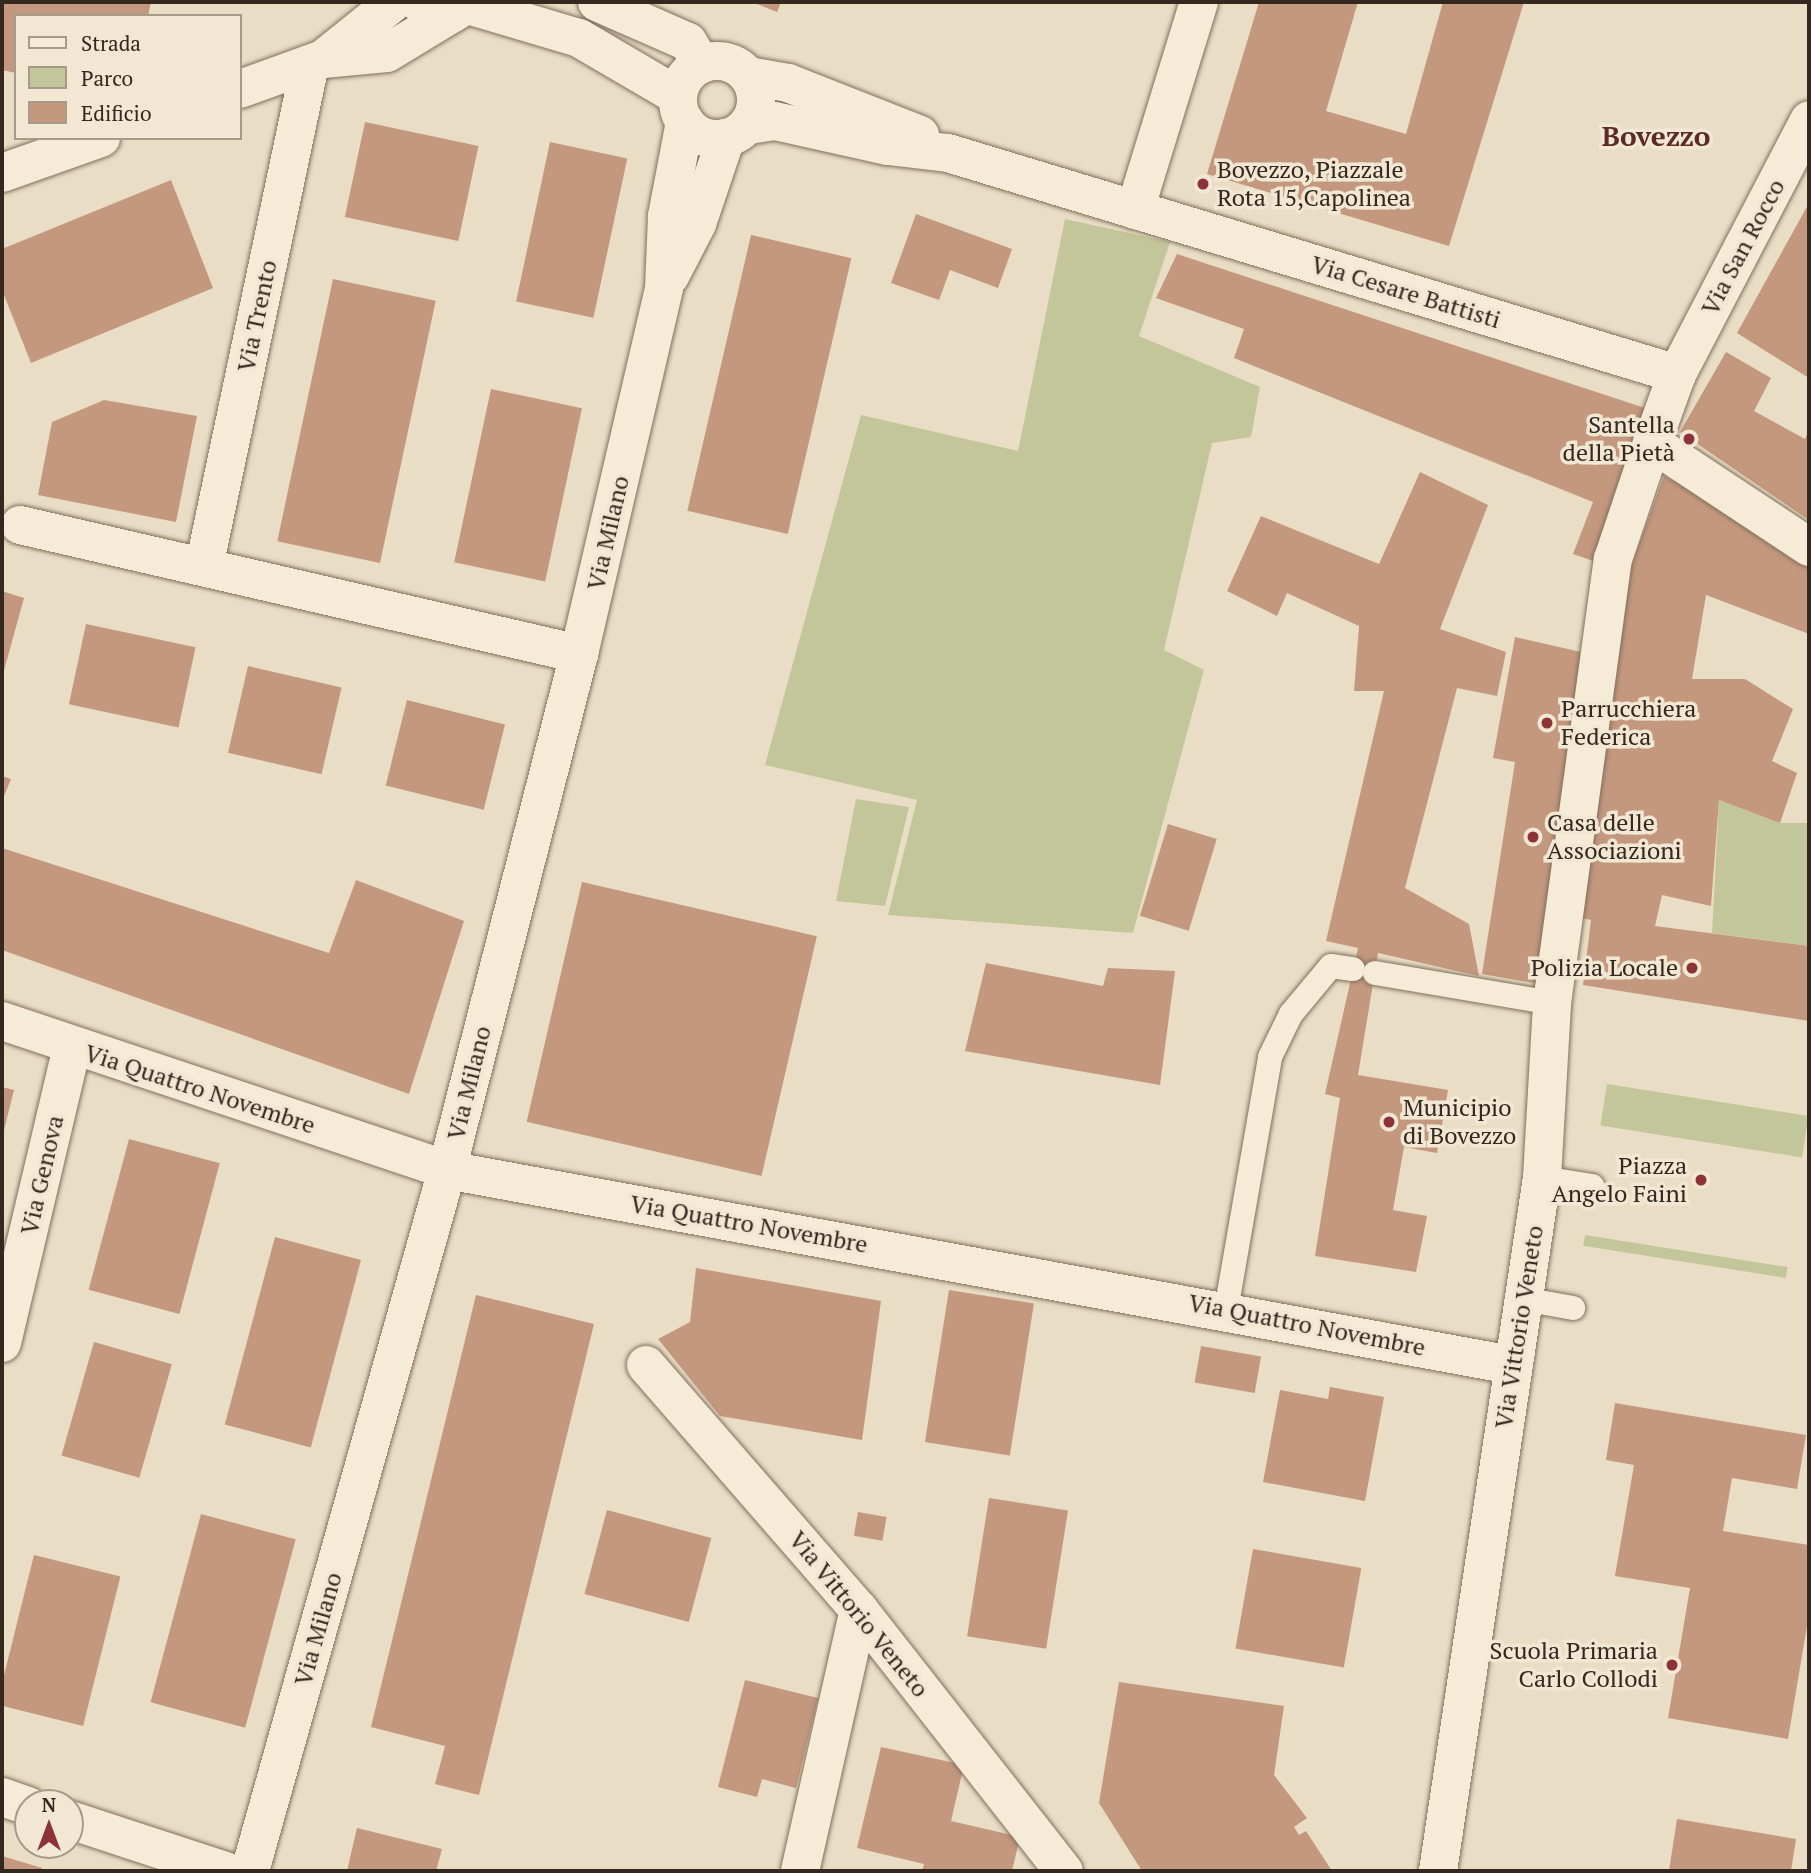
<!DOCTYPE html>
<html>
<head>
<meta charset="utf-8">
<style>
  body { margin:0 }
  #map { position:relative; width:1811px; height:1873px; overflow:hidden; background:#e9ddc5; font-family:"PT Serif",serif }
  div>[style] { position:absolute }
  .green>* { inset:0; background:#c3c69a; transform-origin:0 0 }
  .building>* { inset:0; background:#c3987e; transform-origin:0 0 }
  .roads { filter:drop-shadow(0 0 2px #826f5d) drop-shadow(0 0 2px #826f5d) }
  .service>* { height:24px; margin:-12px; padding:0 12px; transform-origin:12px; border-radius:12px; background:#f5ebd7 }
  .minor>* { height:38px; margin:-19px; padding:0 19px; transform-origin:19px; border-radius:19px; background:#f5ebd7 }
  .tertiary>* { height:38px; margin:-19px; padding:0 19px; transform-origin:19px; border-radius:19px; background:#f5ebd7 }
  .tertiary>.ring { margin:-19px; padding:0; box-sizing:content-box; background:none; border:38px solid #f5ebd7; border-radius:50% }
  .dots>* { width:19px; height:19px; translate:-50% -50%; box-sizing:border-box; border:4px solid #f1e7d3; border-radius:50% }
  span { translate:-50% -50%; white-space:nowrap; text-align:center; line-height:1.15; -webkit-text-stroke:7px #f1e7d3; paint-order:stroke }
  .poi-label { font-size:24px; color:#34281f }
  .left { translate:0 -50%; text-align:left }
  .right { translate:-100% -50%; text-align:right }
  .street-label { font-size:24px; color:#34281f }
  .quarter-label { font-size:28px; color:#5c2c23; font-weight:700 }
  .frame { position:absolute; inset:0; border:4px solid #34281f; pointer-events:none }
  .legend { position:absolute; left:14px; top:14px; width:228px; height:126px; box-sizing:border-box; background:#f1e7d3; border:2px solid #a59b8b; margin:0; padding:9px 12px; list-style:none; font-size:21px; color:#34281f }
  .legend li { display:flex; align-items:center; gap:14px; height:35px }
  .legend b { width:35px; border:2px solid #a59b8b }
  .north { position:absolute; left:14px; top:1789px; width:70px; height:70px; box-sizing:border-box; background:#f1e7d3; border:2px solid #a59b8b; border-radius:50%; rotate:0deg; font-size:19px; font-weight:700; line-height:28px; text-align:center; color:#34281f }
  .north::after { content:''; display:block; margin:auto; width:24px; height:32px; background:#8b3337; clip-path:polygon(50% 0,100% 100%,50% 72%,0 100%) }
</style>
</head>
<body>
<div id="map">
  <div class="green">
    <div style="clip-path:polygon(1065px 219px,1170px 242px,1139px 336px,1260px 387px,1251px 437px,1212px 443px,1164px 650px,1204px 670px,1133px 933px,888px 915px,917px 800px,765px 765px,861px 415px,1018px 451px)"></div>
    <div style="clip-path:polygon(856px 799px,909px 807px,885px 906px,836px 901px)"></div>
    <div style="clip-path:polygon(1719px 800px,1780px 823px,1809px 823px,1809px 946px,1712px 933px)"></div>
    <div style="left:1607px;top:1084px;width:204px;height:42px;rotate:9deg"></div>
    <div style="left:1585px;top:1235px;width:205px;height:11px;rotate:9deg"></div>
  </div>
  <div class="building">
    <div style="clip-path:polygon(2px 2px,151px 2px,148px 16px,16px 16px,16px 73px,2px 70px)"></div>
    <div style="clip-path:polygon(752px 2px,781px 2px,777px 12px)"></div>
    <div style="clip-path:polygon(1259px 2px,1358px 2px,1326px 111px,1406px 134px,1443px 2px,1524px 2px,1449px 246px,1207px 174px)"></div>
    <div style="left:365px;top:122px;width:116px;height:97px;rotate:12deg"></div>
    <div style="left:550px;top:142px;width:79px;height:163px;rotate:12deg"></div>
    <div style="clip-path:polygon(171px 180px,213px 288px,31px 363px,2px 290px,2px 249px)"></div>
    <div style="clip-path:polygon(1809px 203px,1809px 378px,1737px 333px)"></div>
    <div style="clip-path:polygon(916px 214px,1012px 249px,998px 288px,950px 270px,939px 300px,891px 283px)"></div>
    <div style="left:751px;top:235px;width:103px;height:283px;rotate:13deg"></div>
    <div style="clip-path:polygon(1177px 254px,1651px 410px,1602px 564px,1573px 554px,1593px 502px,1234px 358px,1244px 329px,1156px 298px)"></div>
    <div style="left:333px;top:279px;width:105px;height:268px;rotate:12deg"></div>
    <div style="clip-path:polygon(1726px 352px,1771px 378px,1754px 411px,1805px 439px,1809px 430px,1809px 520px,1680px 432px)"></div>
    <div style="left:491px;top:389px;width:93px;height:177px;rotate:12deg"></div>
    <div style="clip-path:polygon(104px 400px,197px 416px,176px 522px,38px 495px,52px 422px)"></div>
    <div style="clip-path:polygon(1420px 472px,1488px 505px,1440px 629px,1506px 652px,1497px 696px,1457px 688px,1405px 888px,1469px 924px,1479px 976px,1378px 953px,1358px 1075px,1448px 1090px,1437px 1153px,1404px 1147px,1393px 1210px,1427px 1216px,1416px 1272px,1315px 1256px,1340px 1098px,1325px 1094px,1358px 948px,1326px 941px,1384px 691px,1354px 691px,1359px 626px,1287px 593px,1277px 616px,1227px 591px,1261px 516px,1379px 564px)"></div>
    <div style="clip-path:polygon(1664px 476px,1733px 511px,1809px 560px,1809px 634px,1706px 595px,1692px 679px,1745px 679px,1793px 709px,1772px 761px,1797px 773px,1780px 823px,1719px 800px,1711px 906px,1662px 895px,1655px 926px,1809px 946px,1809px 1021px,1583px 985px,1591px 920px,1582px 918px,1622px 591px)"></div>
    <div style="clip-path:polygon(2px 591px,24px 598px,3px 674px,2px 674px)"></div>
    <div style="left:86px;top:624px;width:112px;height:82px;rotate:12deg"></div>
    <div style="clip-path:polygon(1515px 637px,1581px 652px,1539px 984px,1482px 974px,1515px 762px,1493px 758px)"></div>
    <div style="left:248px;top:666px;width:96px;height:89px;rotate:13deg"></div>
    <div style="left:407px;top:700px;width:101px;height:88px;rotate:14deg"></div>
    <div style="clip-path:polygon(2px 776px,11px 779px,2px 801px)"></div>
    <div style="left:1168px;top:824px;width:51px;height:96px;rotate:17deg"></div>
    <div style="clip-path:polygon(2px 848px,329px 953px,356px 880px,464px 921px,409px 1094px,2px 950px)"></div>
    <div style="left:582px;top:882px;width:241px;height:246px;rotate:13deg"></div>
    <div style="clip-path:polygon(986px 963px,1103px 986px,1108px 968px,1175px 971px,1160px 1085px,965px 1051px)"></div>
    <div style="clip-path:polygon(2px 1087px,14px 1090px,3px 1134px,2px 1134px)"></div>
    <div style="left:129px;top:1139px;width:94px;height:156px;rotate:15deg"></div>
    <div style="left:275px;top:1237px;width:89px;height:194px;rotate:15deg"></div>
    <div style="clip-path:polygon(696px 1268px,881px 1301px,862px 1440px,720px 1416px,658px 1339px,690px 1322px)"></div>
    <div style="left:949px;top:1290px;width:86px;height:154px;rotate:9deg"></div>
    <div style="clip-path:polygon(476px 1295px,594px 1324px,479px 1795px,435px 1784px,445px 1746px,371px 1727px)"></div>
    <div style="left:94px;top:1342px;width:81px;height:118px;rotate:16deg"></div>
    <div style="left:1201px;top:1346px;width:61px;height:37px;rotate:10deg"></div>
    <div style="clip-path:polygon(1330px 1387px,1384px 1397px,1365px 1501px,1263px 1482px,1280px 1390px,1328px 1399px)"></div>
    <div style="clip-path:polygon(1615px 1403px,1806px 1435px,1797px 1489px,1732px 1478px,1723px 1531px,1809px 1545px,1809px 1614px,1788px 1739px,1668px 1718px,1690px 1588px,1615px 1576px,1634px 1465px,1606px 1460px)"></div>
    <div style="left:989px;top:1498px;width:80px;height:140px;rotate:9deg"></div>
    <div style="left:607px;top:1510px;width:108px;height:87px;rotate:15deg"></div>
    <div style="left:858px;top:1512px;width:29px;height:24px;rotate:10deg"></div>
    <div style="left:201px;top:1514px;width:98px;height:195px;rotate:15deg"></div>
    <div style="left:1253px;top:1549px;width:110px;height:101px;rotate:10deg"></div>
    <div style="left:34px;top:1555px;width:89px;height:154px;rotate:14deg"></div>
    <div style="clip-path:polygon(745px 1680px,818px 1698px,796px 1788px,762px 1779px,757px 1797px,718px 1787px)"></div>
    <div style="clip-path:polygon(1119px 1682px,1284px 1706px,1274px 1775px,1307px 1818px,1294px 1827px,1299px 1835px,1306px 1831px,1332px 1871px,1142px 1871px,1099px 1803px)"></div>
    <div style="clip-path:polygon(881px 1747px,964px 1765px,951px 1821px,1020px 1837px,1012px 1871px,922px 1871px,924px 1864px,857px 1848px)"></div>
    <div style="clip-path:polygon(1677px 1819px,1796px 1839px,1791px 1871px,1669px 1871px)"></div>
    <div style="clip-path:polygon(357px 1828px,442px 1849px,436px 1871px,347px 1871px)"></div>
    <div style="clip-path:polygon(2px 1856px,42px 1868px,41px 1871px,2px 1871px)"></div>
  </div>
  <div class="roads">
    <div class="service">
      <div style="left:1375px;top:973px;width:180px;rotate:9.6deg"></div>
      <div style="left:1542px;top:1178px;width:51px;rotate:9.1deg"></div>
      <div style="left:1523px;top:1299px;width:51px;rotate:10.2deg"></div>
      <div style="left:1226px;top:1310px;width:257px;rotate:-80.1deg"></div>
      <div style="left:1270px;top:1057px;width:48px;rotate:-64deg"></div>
      <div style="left:1291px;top:1014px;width:62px;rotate:-50.2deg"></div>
      <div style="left:1331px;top:966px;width:22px;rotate:8deg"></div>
    </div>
    <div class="minor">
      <div style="left:323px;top:59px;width:64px;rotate:-5.4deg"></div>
      <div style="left:387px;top:53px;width:77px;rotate:-31.2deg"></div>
      <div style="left:240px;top:89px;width:88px;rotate:-19.9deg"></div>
      <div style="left:323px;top:59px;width:91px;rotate:-38.8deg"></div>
      <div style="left:2px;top:173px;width:105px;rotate:-19.5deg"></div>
      <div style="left:1135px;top:210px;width:218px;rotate:-72.9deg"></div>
      <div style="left:670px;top:276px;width:59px;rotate:-62.6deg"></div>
      <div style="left:697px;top:224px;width:91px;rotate:-71.4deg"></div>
      <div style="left:1677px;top:374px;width:286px;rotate:-62.5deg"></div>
      <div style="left:20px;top:525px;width:574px;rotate:12.99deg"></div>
      <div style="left:204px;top:567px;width:514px;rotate:-78.1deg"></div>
      <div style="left:2px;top:1021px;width:469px;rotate:18.5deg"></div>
      <div style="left:447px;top:1170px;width:1083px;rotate:10.38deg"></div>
      <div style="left:2px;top:1343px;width:304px;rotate:-76.7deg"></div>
      <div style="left:646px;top:1365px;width:325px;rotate:49deg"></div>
      <div style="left:859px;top:1610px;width:332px;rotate:51.9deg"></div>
      <div style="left:2px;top:1797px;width:28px;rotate:19deg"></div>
      <div style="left:70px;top:1820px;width:163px;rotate:18.2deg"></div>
      <div style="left:250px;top:1871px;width:728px;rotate:-74.3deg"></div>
      <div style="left:447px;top:1170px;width:533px;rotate:-75.65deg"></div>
      <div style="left:579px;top:654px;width:376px;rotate:-76.9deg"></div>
      <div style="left:664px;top:288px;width:72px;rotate:-87.6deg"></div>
      <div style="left:667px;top:216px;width:96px;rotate:-79.2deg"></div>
      <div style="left:800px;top:1871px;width:268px;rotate:-77.3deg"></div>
      <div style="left:1438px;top:1871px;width:701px;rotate:-81.47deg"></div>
      <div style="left:1542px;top:1178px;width:175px;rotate:-86.7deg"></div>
      <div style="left:1552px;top:1003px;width:448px;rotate:-82.2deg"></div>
      <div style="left:1613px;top:559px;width:122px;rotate:-71.4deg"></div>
    </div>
    <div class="tertiary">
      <div style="left:418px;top:2px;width:20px;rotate:30deg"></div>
      <div style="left:435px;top:12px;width:18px;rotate:3deg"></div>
      <div style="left:453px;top:13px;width:21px;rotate:-31deg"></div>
      <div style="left:597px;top:2px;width:99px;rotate:23.7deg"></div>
      <div style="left:688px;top:42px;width:26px;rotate:59deg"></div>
      <div style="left:468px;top:5px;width:116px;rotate:16.6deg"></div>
      <div style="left:579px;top:38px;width:115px;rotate:30.4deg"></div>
      <div class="ring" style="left:678px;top:61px;width:40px;height:40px"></div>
      <div style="left:748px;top:76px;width:41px;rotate:9.9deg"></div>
      <div style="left:788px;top:83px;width:142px;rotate:21.5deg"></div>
      <div style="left:749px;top:125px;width:26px;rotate:-9deg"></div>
      <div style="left:775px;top:121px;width:116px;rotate:12.5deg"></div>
      <div style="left:888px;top:146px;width:60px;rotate:6.7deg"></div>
      <div style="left:948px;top:153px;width:762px;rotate:16.86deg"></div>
      <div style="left:1677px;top:374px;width:73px;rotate:109.9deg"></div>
      <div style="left:1652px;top:443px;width:188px;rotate:33.5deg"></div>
    </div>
  </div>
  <div class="dots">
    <div style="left:1203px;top:184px;background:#8b3337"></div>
    <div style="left:1689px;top:439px;background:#8b3337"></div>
    <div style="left:1547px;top:723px;background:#8b3337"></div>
    <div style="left:1533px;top:837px;background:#8b3337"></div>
    <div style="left:1692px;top:968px;background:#8b3337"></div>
    <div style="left:1389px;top:1122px;background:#8b3337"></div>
    <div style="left:1701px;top:1180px;background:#8b3337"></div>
    <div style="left:1672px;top:1665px;background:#8b3337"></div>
  </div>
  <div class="poi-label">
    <span class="left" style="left:1217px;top:184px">Bovezzo, Piazzale<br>Rota 15,Capolinea</span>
    <span class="right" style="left:1675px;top:439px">Santella<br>della Pietà</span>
    <span class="left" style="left:1561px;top:723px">Parrucchiera<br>Federica</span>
    <span class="left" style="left:1547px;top:837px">Casa delle<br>Associazioni</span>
    <span class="right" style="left:1678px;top:968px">Polizia Locale</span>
    <span class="left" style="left:1403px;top:1122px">Municipio<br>di Bovezzo</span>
    <span class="right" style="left:1687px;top:1180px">Piazza<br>Angelo Faini</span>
    <span class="right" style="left:1658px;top:1665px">Scuola Primaria<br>Carlo Collodi</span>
  </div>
  <div class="street-label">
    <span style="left:1743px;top:247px;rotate:-62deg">Via San Rocco</span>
    <span style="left:1406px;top:292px;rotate:17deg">Via Cesare Battisti</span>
    <span style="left:257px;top:316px;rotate:-78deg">Via Trento</span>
    <span style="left:608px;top:533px;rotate:-77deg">Via Milano</span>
    <span style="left:469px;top:1083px;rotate:-76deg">Via Milano</span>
    <span style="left:200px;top:1089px;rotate:18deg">Via Quattro Novembre</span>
    <span style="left:42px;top:1175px;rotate:-77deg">Via Genova</span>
    <span style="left:749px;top:1224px;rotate:10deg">Via Quattro Novembre</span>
    <span style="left:1307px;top:1325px;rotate:11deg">Via Quattro Novembre</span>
    <span style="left:1519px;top:1327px;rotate:-81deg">Via Vittorio Veneto</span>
    <span style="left:859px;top:1614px;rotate:51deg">Via Vittorio Veneto</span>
    <span style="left:318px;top:1629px;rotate:-74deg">Via Milano</span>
  </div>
  <div class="quarter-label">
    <span style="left:1656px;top:136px">Bovezzo</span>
  </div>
  <div class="frame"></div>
  <ul class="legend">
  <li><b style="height:9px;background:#f5ebd7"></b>Strada</li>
  <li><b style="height:19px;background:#c3c69a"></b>Parco</li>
  <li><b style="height:19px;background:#c3987e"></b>Edificio</li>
  </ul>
  <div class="north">N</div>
</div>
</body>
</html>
